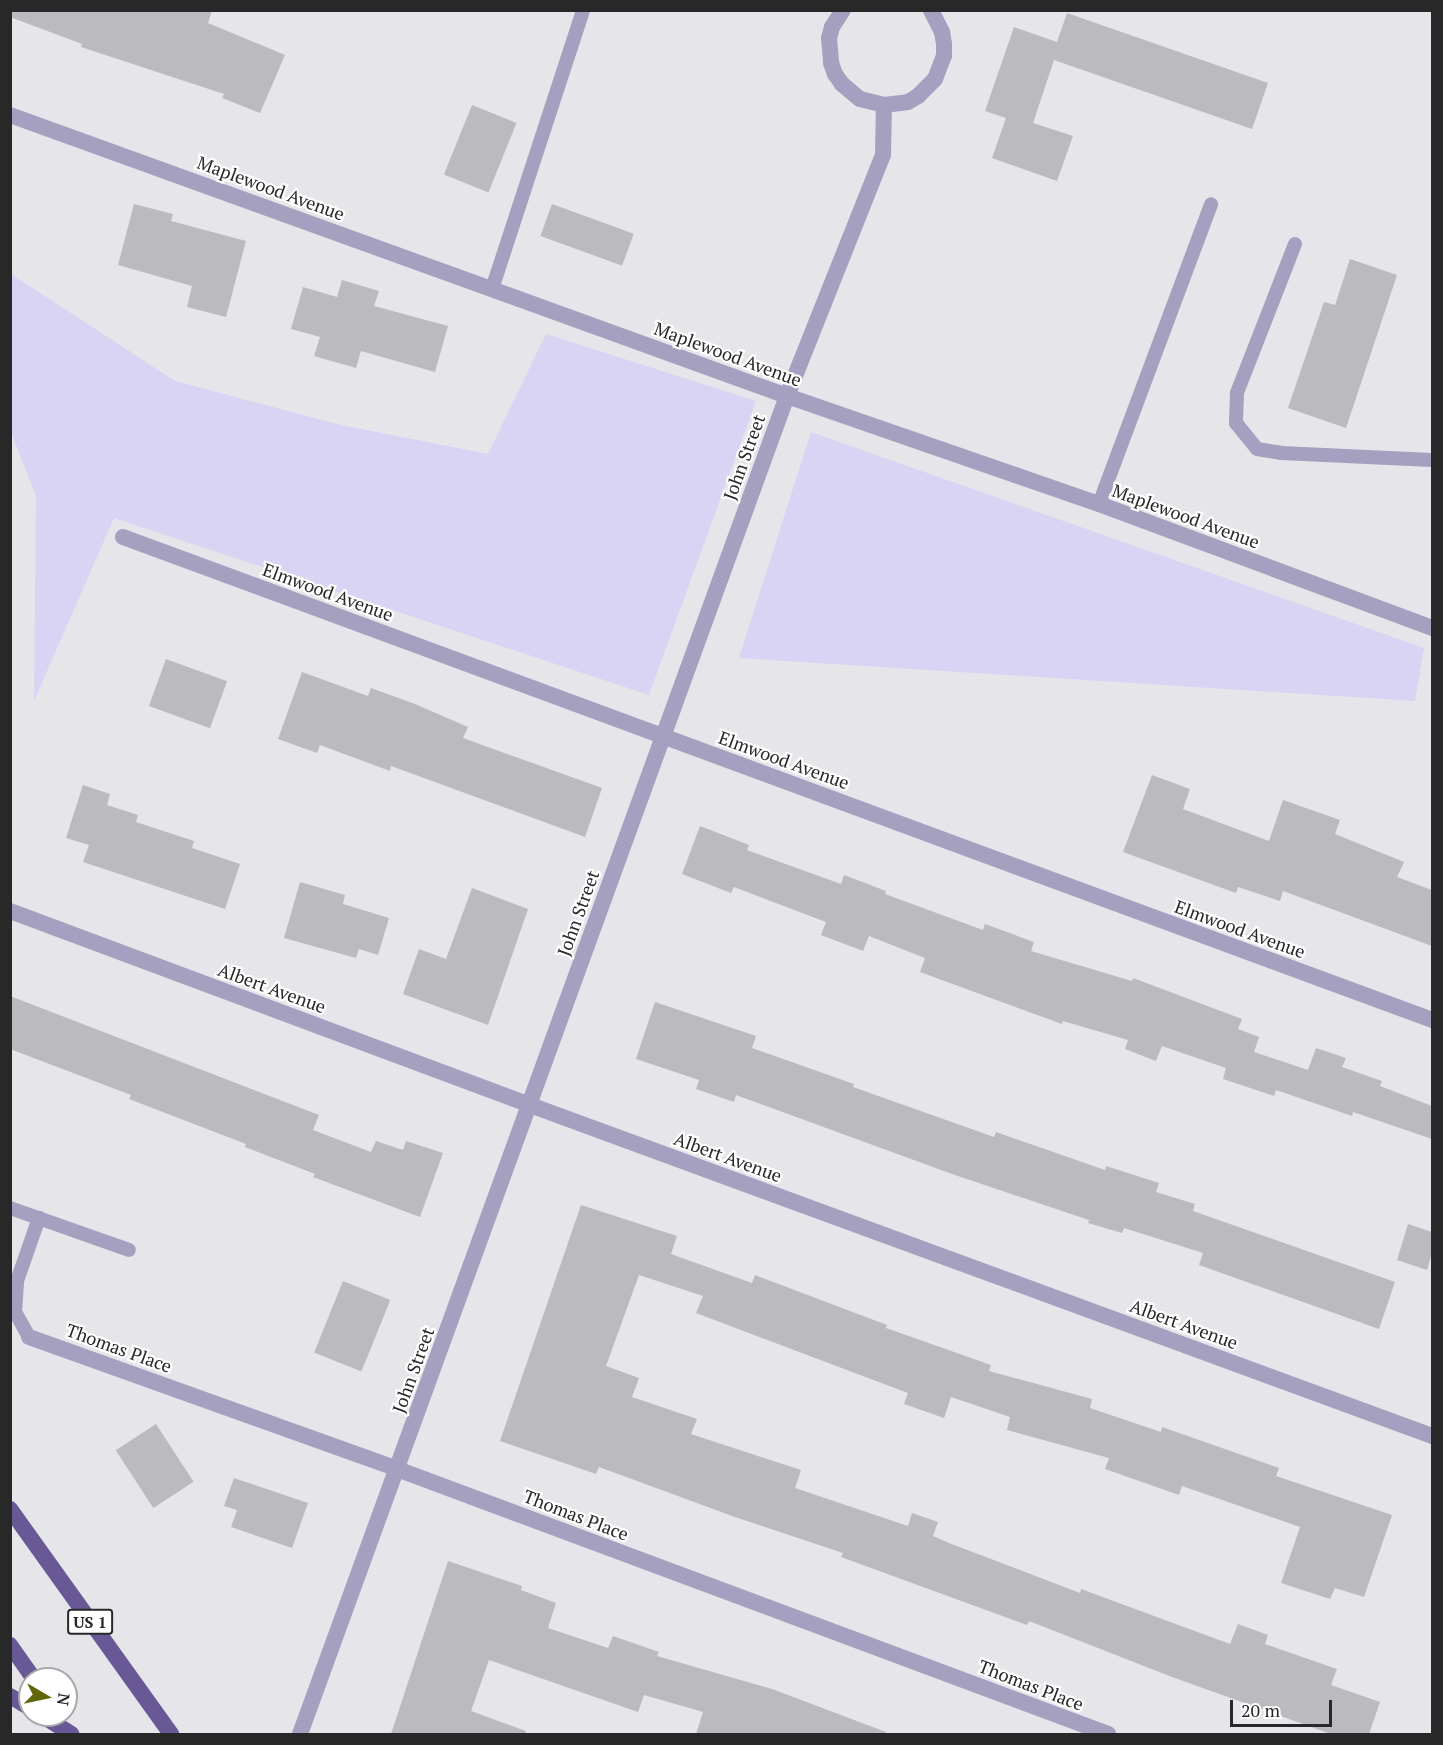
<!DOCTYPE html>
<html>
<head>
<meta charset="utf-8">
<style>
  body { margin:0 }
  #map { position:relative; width:1443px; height:1745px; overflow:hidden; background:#e6e5ea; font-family:"PT Serif",serif }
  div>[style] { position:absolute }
  .green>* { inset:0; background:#d9d3f4 }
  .building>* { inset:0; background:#bbbabf; transform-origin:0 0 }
  .service>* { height:14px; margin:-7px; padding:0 7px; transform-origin:7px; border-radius:7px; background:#a59fc0 }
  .minor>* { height:16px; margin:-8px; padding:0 8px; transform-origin:8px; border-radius:8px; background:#a59fc0 }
  .trunk>* { height:16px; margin:-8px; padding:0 8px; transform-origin:8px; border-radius:8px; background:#685896 }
  span { translate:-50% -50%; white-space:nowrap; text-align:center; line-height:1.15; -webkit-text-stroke:4.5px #fff; paint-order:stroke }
  .shield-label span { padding:2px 4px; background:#fff; border:2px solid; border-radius:4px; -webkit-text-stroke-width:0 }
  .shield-label { font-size:16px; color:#282829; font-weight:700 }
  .street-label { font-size:18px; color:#282829 }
  .frame { position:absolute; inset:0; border:12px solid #282829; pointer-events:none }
  .north { position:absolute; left:18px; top:1667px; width:60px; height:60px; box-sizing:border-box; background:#fff; border:2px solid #a9a9a9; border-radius:50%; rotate:99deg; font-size:16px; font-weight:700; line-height:24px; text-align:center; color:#282829 }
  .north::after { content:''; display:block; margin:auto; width:21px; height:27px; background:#616708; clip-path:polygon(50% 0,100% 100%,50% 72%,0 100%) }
  .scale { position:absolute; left:1230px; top:1700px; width:102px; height:27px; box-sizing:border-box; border:3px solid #282829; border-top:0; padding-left:8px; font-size:18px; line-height:21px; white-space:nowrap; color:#282829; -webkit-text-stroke:4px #fff; paint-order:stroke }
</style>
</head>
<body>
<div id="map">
  <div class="green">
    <div style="clip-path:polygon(11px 274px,175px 381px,341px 425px,488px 454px,546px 334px,756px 401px,649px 695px,114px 518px,34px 701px,36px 496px,11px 432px)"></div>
    <div style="clip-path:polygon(811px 432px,1424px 648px,1415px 701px,739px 658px)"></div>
  </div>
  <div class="building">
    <div style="clip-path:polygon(10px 10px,212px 10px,208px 23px,285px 55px,260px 113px,222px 98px,224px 94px,81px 47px,82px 44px,10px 17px)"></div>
    <div style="clip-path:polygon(1067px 13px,1268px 83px,1252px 129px,1054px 60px,1033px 123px,1073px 136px,1057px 181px,992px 158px,1006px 118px,985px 111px,1014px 27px,1057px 42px)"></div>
    <div style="left:472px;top:105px;width:48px;height:75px;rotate:22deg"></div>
    <div style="clip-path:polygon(134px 204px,173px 214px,171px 221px,246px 241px,226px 317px,187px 307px,192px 286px,118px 265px)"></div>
    <div style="left:552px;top:204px;width:87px;height:34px;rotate:20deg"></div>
    <div style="clip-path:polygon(1350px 259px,1397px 275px,1346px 428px,1288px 408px,1324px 302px,1335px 305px)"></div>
    <div style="clip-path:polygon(342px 280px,379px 291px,374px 306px,448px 326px,435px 372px,361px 351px,356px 368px,314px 356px,320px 337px,291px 329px,303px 287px,337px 297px)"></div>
    <div style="left:166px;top:659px;width:65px;height:50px;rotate:20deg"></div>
    <div style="clip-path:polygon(302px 672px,368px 696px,371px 688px,415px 704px,468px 727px,463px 738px,602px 788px,585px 837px,391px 766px,390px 771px,320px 745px,317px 753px,278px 739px)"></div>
    <div style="clip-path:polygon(1152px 775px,1190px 789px,1183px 809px,1269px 841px,1283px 800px,1340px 820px,1335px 834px,1404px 862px,1397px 877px,1432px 890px,1432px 946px,1283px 891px,1280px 901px,1238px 887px,1236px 893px,1123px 852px)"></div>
    <div style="clip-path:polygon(83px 785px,110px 794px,107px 805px,138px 815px,136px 822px,194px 841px,192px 848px,240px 864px,225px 909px,83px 862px,89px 845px,66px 838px)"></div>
    <div style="clip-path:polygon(700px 826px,749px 845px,747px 850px,841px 884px,844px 875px,886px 891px,885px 894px,983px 930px,985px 924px,1034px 942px,1031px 951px,1132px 981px,1133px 978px,1242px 1019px,1238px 1029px,1259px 1037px,1254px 1052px,1308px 1070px,1316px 1048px,1346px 1058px,1342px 1067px,1382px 1081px,1380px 1086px,1432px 1106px,1432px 1139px,1353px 1112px,1352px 1116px,1276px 1090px,1274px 1096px,1223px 1079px,1226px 1068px,1162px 1046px,1156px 1061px,1125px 1049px,1128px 1040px,1063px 1021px,1062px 1024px,920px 972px,925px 958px,869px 936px,863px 951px,821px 935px,826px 922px,734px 887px,731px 893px,682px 874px)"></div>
    <div style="clip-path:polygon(300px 882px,345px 895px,343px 904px,389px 918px,378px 955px,359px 949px,356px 958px,284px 938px)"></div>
    <div style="clip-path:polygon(472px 888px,528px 909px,488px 1025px,403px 994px,419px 949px,446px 959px)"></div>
    <div style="clip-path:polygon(10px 996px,319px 1115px,313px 1130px,371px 1152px,376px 1141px,403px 1150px,406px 1141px,443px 1153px,420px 1217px,313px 1177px,315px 1174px,245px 1147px,246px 1144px,129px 1099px,131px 1095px,10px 1049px)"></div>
    <div style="clip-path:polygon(655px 1002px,756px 1036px,752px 1048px,854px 1084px,853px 1087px,994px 1137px,996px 1132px,1105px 1170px,1106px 1166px,1159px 1183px,1156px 1192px,1195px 1204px,1193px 1211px,1395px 1282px,1379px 1329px,1199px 1265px,1203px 1253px,1124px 1228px,1122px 1233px,1088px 1223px,1089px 1220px,952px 1174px,736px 1095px,734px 1102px,696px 1089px,699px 1080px,636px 1059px)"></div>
    <div style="clip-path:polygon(581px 1205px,677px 1236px,671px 1254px,752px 1283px,755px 1275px,887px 1325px,886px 1328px,991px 1365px,989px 1371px,1092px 1399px,1090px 1408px,1161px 1432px,1162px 1427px,1279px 1468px,1276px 1476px,1392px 1515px,1364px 1597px,1335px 1588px,1330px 1599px,1281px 1583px,1300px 1527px,1182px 1486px,1179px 1495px,1105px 1469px,1109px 1458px,1007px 1430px,1010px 1417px,951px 1397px,944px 1418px,904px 1404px,908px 1393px,696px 1313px,703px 1296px,639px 1275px,606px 1366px,639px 1378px,632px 1397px,697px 1419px,691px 1434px,801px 1470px,795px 1488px,908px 1526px,912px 1513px,938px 1522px,933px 1536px,949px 1543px,1080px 1593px,1081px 1589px,1230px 1644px,1238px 1624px,1268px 1635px,1265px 1644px,1337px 1669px,1331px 1685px,1380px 1702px,1369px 1734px,1331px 1734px,1172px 1677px,1029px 1621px,1027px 1625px,841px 1557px,843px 1553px,735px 1517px,599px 1467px,596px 1474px,500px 1441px)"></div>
    <div style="clip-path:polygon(1408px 1224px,1432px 1232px,1432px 1253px,1427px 1270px,1397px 1260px)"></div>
    <div style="left:343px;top:1281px;width:51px;height:77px;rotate:22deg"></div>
    <div style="left:156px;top:1424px;width:69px;height:48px;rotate:57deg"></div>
    <div style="clip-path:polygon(234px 1478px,308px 1503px,292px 1548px,231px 1527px,237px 1510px,224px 1506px)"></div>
    <div style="clip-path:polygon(448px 1561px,522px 1586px,521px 1590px,556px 1603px,548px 1628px,608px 1648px,613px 1636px,659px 1652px,657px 1656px,772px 1689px,886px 1732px,886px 1734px,696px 1734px,703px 1712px,644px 1695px,638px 1712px,489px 1660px,471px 1711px,526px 1731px,525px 1734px,391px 1734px)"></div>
  </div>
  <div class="service">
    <div style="left:1295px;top:244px;width:160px;rotate:111.3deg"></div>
    <div style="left:1237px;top:393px;width:30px;rotate:92deg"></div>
    <div style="left:1236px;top:423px;width:33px;rotate:51deg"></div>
    <div style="left:1257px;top:449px;width:24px;rotate:9deg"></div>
    <div style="left:1281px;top:453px;width:151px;rotate:2.7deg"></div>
    <div style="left:492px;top:289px;width:293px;rotate:-71.9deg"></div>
    <div style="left:1099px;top:504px;width:320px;rotate:-69.5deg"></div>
    <div style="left:10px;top:1208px;width:126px;rotate:19.4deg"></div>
    <div style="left:29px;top:1337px;width:29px;rotate:-119deg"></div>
    <div style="left:15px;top:1312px;width:31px;rotate:-86deg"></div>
    <div style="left:17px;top:1281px;width:67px;rotate:-70.8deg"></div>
  </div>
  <div class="minor">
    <div style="left:843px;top:10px;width:20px;rotate:123deg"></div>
    <div style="left:832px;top:27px;width:11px;rotate:105deg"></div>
    <div style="left:829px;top:38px;width:25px;rotate:85deg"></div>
    <div style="left:831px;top:63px;width:12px;rotate:70deg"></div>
    <div style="left:835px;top:74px;width:12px;rotate:55deg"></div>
    <div style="left:842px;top:84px;width:23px;rotate:40deg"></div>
    <div style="left:860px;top:99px;width:25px;rotate:14deg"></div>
    <div style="left:884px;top:105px;width:24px;rotate:-7deg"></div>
    <div style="left:908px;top:102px;width:12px;rotate:-31deg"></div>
    <div style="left:918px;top:96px;width:24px;rotate:-45deg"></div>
    <div style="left:935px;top:79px;width:25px;rotate:-69deg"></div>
    <div style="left:944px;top:56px;width:12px;rotate:-90deg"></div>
    <div style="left:944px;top:44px;width:12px;rotate:-99deg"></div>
    <div style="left:942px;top:32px;width:25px;rotate:-117deg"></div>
    <div style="left:10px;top:115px;width:826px;rotate:19.88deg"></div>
    <div style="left:787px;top:396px;width:330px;rotate:19.1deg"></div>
    <div style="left:1099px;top:504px;width:355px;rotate:20.4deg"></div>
    <div style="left:123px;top:537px;width:1395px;rotate:20.25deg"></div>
    <div style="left:10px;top:911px;width:555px;rotate:20.46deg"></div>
    <div style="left:530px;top:1105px;width:961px;rotate:20.15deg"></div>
    <div style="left:29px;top:1337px;width:391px;rotate:19.7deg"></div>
    <div style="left:397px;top:1469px;width:759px;rotate:20.44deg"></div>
    <div style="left:300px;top:1734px;width:1424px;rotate:-70deg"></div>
    <div style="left:787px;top:396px;width:259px;rotate:-68.3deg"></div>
    <div style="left:883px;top:155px;width:50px;rotate:-88.9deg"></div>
  </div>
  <div class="trunk">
    <div style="left:10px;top:1509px;width:277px;rotate:54.4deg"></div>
    <div style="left:10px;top:1645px;width:42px;rotate:54.8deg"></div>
    <div style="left:10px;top:1696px;width:23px;rotate:31deg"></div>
    <div style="left:41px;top:1715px;width:36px;rotate:32deg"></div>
  </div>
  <div class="shield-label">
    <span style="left:90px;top:1622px">US 1</span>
  </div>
  <div class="street-label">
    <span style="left:271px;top:188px;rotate:20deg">Maplewood Avenue</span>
    <span style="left:728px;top:354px;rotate:20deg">Maplewood Avenue</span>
    <span style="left:744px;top:457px;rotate:-70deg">John Street</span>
    <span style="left:1186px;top:516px;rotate:20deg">Maplewood Avenue</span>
    <span style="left:328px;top:592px;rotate:20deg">Elmwood Avenue</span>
    <span style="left:784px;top:760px;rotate:20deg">Elmwood Avenue</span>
    <span style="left:578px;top:913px;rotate:-70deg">John Street</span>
    <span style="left:1240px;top:929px;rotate:20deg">Elmwood Avenue</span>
    <span style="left:272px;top:988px;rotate:20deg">Albert Avenue</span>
    <span style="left:728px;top:1157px;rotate:20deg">Albert Avenue</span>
    <span style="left:1184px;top:1324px;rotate:20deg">Albert Avenue</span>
    <span style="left:119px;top:1348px;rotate:20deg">Thomas Place</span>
    <span style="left:413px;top:1370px;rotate:-70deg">John Street</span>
    <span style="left:576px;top:1515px;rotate:21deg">Thomas Place</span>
    <span style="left:1031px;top:1685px;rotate:21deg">Thomas Place</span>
  </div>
  <div class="frame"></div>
  <div class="north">N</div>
  <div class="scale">20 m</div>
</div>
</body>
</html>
